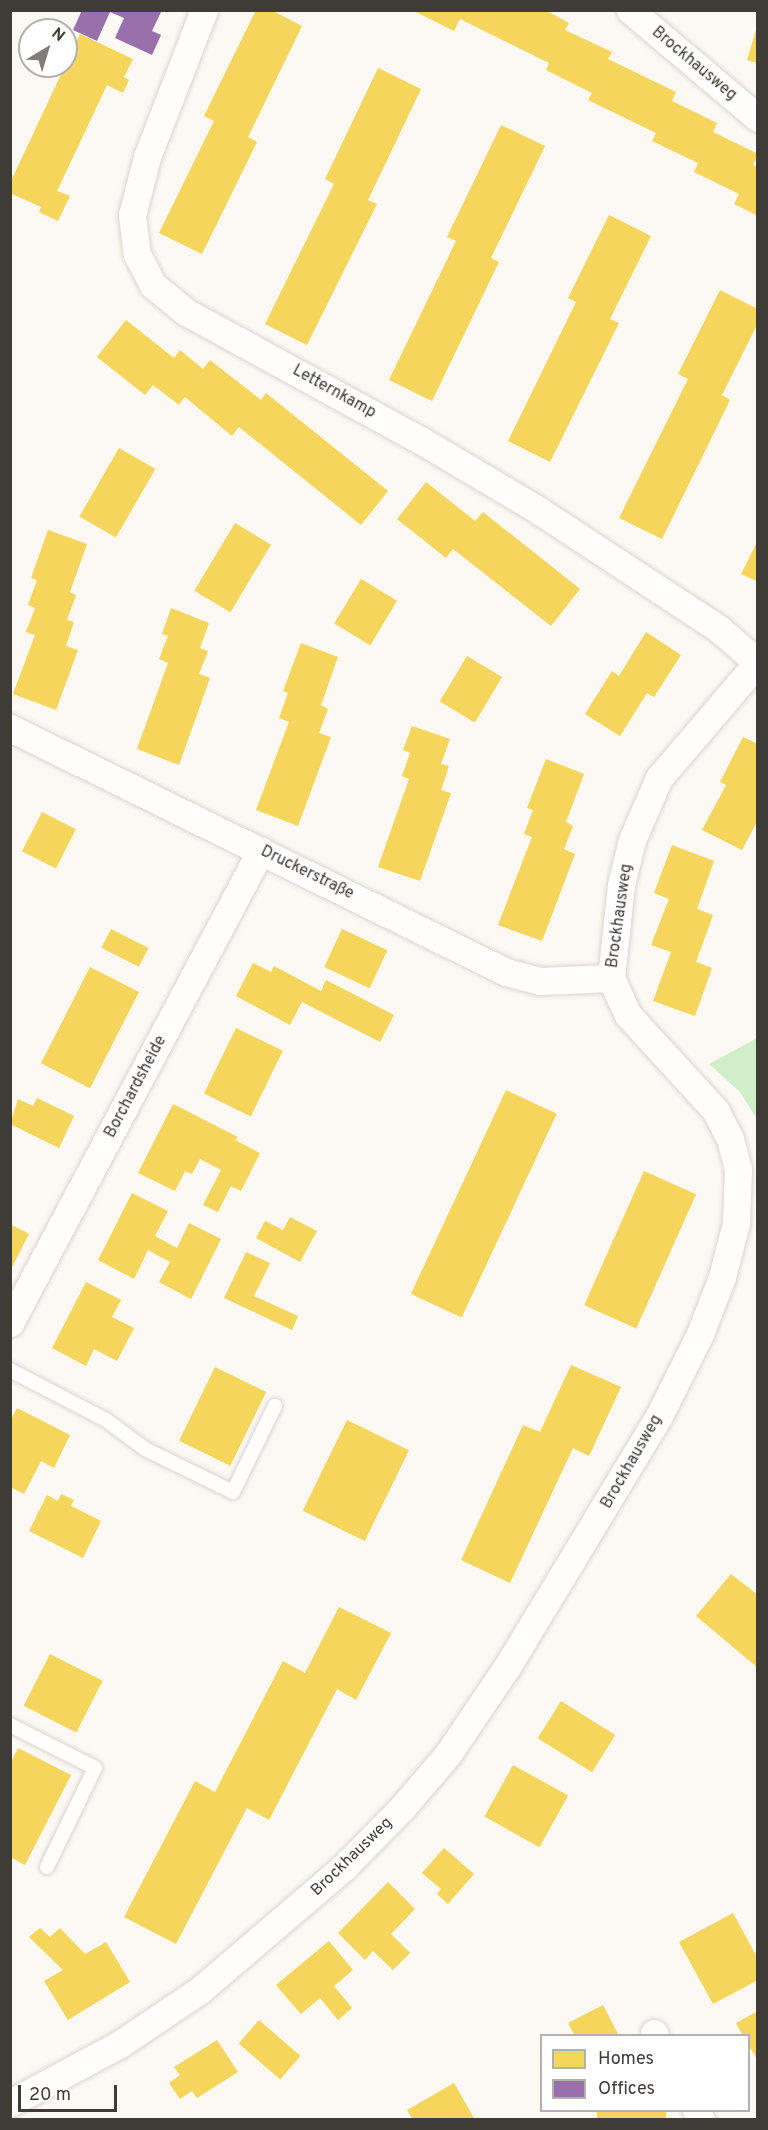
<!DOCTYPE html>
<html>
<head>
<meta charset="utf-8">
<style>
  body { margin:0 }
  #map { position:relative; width:768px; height:2130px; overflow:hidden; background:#fcf8f4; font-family:Overpass,sans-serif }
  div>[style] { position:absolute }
  .green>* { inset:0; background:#d0efc9 }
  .homes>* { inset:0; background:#f6d55c; transform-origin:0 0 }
  .offices>* { inset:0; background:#9970ab }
  .roads { filter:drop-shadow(0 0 2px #d9d5d0) drop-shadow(0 0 2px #d9d5d0) }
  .service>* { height:14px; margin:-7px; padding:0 7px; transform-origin:7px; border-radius:7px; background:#fffefd }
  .minor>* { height:27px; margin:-13.5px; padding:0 13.5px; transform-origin:13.5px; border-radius:13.5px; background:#fffefd }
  span { translate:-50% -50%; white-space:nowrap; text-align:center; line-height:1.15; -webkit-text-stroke:6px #fff; paint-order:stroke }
  .street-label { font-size:16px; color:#3f3b36 }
  .frame { position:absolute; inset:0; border:12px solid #3f3b36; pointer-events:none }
  .legend { position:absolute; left:540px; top:2034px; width:210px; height:78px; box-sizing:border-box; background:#fff; border:2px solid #b2b1af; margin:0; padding:8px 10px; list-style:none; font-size:18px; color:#3f3b36 }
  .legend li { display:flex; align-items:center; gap:12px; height:30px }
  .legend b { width:30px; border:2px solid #b2b1af }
  .north { position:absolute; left:18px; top:18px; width:60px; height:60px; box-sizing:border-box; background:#fff; border:2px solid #b2b1af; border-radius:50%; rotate:38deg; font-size:16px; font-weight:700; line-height:24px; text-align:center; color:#3f3b36 }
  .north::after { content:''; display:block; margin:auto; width:21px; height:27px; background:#817d78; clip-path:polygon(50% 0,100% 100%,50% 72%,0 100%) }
  .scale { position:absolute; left:18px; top:2085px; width:99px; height:27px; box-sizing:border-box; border:3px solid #3f3b36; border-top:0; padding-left:8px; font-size:18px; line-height:21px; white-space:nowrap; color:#3f3b36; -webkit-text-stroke:4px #fff; paint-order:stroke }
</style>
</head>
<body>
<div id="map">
  <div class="green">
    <div style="clip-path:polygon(757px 1038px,757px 1119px,740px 1092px,709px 1064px)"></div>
  </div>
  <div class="homes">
    <div style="clip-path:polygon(256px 10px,271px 10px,302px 26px,248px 137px,257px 142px,202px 254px,159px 233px,214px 121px,204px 116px)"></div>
    <div style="clip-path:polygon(412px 10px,545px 10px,569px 23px,565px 30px,612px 52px,608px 59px,676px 92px,672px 101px,717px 123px,713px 132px,758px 154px,753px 165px,758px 167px,758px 216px,734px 204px,739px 194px,694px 172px,698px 163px,652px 141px,656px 133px,588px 100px,592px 93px,546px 70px,549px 63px,460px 19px,454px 31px)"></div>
    <div style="clip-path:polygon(757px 27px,758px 27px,758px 63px,747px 60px)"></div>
    <div style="clip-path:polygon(80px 34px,133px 59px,124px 77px,129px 80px,123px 93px,107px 85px,57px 191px,70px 196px,58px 221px,39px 212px,41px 207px,10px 193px,10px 183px)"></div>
    <div style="clip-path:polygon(378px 68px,421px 89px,368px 200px,377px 204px,307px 345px,265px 324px,334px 184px,325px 179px)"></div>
    <div style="clip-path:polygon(501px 125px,545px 146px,491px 258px,499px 262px,432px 401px,389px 380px,456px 241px,447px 237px)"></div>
    <div style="clip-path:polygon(609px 215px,651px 236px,610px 319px,619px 323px,550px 462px,508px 441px,576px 302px,568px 298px)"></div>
    <div style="clip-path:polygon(720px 290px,758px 309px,758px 323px,722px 395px,730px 400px,662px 539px,619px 518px,688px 379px,678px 374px)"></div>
    <div style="clip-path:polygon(126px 320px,174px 358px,180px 350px,203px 369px,210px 360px,261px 400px,266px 393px,388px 491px,361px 525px,239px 427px,232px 436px,185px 397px,179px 405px,153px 385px,145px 395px,97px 357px)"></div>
    <div style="left:119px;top:448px;width:42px;height:79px;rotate:30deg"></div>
    <div style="clip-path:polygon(426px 482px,475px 521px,483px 512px,580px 589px,551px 626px,453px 549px,446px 558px,397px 519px)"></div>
    <div style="left:235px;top:523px;width:42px;height:79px;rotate:31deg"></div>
    <div style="clip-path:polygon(48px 530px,87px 544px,70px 592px,76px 595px,67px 620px,74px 622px,66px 646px,78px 650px,56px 710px,13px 694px,35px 635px,26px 632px,35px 608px,28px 605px,37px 580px,31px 578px)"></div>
    <div style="clip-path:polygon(758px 540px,758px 582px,741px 574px)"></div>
    <div style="left:361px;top:579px;width:42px;height:52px;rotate:31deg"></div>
    <div style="clip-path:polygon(171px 608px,209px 623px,200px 648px,208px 651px,199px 674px,210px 678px,179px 765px,137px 749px,168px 663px,159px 659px,168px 636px,162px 634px)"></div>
    <div style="clip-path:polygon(646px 632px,681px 655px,654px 697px,647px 693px,620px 736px,585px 714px,612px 671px,619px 676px)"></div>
    <div style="clip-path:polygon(301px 643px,338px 657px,321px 705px,328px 709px,319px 733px,331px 737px,298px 826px,256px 810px,289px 722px,279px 718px,288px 693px,283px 691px)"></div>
    <div style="left:467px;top:656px;width:41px;height:53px;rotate:31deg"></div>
    <div style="clip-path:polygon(412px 726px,450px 739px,441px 764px,449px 766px,441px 790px,451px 793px,420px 881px,378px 867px,409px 779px,402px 776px,410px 753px,403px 750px)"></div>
    <div style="clip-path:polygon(743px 737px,758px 744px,758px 820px,742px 850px,702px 830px,726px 785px,720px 782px)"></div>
    <div style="clip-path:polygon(546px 759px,584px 774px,566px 822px,573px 826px,564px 849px,575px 854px,542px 941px,498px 925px,532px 837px,524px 834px,533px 810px,527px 808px)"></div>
    <div style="left:42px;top:812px;width:38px;height:44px;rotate:27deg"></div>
    <div style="clip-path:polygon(672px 845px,714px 861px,697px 909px,713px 915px,696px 962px,712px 968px,695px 1016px,653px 1001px,671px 952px,651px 945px,669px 899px,654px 893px)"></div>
    <div style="left:111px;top:929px;width:42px;height:21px;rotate:27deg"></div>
    <div style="left:342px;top:929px;width:50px;height:42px;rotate:25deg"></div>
    <div style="clip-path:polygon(253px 963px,271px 972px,274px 966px,321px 991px,326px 980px,394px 1015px,380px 1042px,302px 1002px,290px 1025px,236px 996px)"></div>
    <div style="left:90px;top:967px;width:55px;height:108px;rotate:27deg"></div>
    <div style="left:236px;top:1028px;width:52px;height:73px;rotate:26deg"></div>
    <div style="left:506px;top:1090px;width:56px;height:225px;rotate:25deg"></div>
    <div style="clip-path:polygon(37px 1098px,74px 1116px,59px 1148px,10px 1124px,18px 1099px,33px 1106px)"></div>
    <div style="clip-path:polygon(173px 1104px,238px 1137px,235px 1140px,260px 1153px,241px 1191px,231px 1186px,218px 1212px,203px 1205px,221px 1170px,200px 1159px,192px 1174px,185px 1171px,175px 1191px,138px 1173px)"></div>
    <div style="left:644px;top:1171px;width:57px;height:147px;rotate:24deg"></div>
    <div style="clip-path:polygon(132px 1193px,168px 1211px,155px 1236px,177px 1248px,189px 1223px,221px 1239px,191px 1299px,159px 1282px,170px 1262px,148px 1250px,134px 1279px,98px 1260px)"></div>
    <div style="clip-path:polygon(290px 1217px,317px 1231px,300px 1262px,256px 1238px,265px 1221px,283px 1230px)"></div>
    <div style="clip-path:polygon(10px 1224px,29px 1234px,10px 1271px)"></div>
    <div style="clip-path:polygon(246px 1252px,270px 1263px,254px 1296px,298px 1316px,292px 1330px,224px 1298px)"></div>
    <div style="clip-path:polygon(86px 1282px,121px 1300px,112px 1317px,134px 1328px,117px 1361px,94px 1349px,86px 1366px,52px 1348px)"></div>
    <div style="clip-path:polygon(571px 1365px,621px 1387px,589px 1456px,573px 1448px,510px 1583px,461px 1560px,523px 1425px,540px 1432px)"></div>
    <div style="left:215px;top:1367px;width:57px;height:82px;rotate:26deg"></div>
    <div style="clip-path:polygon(17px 1408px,70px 1435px,54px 1468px,41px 1461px,24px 1494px,10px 1487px,10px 1421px)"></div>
    <div style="left:347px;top:1420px;width:69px;height:101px;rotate:26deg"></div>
    <div style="clip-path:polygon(61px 1494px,74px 1500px,71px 1506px,101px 1521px,83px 1558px,29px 1531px,47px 1495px,58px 1501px)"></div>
    <div style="clip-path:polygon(731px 1574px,758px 1595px,758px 1668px,696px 1616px)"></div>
    <div style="clip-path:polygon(339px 1607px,391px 1633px,356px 1700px,337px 1689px,269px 1820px,247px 1808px,176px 1944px,124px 1917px,195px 1781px,215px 1792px,283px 1661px,305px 1673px)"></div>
    <div style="left:50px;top:1654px;width:59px;height:58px;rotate:27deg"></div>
    <div style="left:561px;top:1701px;width:64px;height:44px;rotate:32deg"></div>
    <div style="clip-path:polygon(18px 1748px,71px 1775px,25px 1865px,10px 1857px,10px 1764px)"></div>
    <div style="left:513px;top:1765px;width:63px;height:59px;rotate:29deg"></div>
    <div style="clip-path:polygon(444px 1848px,474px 1874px,448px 1904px,437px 1894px,441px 1889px,422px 1873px)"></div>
    <div style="clip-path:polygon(388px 1882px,415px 1909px,391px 1934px,410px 1953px,393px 1970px,373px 1951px,365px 1960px,338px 1933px)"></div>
    <div style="clip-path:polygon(733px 1913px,758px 1959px,758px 1980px,713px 2004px,679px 1942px)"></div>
    <div style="clip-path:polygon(40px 1928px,50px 1937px,60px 1928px,85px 1954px,106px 1942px,130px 1982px,68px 2020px,44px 1981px,63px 1970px,29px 1937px)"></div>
    <div style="clip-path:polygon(329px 1941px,353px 1970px,334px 1986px,352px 2008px,338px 2020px,320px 1998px,301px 2014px,276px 1985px)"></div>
    <div style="clip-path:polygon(603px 2005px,619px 2036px,575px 2036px,568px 2023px)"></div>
    <div style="clip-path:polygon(758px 2011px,758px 2060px,748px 2045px,748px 2036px,743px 2036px,736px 2023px)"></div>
    <div style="left:259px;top:2020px;width:55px;height:31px;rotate:41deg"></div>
    <div style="clip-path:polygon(217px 2040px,238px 2072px,197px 2098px,192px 2091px,180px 2099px,169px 2083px,180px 2075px,174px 2067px)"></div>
    <div style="clip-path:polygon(454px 2083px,475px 2120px,413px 2120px,407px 2110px)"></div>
    <div style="left:597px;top:2110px;width:69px;height:11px"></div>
  </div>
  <div class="offices">
    <div style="clip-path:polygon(82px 10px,157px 10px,161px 12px,152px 31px,161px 35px,152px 55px,115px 38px,124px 18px,110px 12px,97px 41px,73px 30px)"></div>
  </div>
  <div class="roads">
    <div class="service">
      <div style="left:10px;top:1370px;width:108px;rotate:27.5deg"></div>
      <div style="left:106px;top:1420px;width:49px;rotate:36.6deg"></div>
      <div style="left:145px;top:1449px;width:98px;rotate:26deg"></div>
      <div style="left:233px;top:1492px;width:96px;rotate:-64deg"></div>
      <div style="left:10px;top:1725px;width:95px;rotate:26.8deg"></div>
      <div style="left:95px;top:1768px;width:110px;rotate:115.9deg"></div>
    </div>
    <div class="minor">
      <div style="left:204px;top:10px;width:158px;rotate:111.2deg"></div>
      <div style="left:147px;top:157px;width:60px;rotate:104.5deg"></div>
      <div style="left:132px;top:215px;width:39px;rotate:83deg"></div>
      <div style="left:137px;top:254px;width:35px;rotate:63deg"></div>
      <div style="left:153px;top:285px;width:43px;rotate:39.3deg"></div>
      <div style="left:186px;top:312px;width:269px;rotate:28.7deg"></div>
      <div style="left:422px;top:441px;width:135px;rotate:30.7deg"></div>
      <div style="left:538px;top:510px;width:217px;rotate:33.3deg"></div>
      <div style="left:719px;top:629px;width:50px;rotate:41deg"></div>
      <div style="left:630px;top:10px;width:167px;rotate:40.2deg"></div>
      <div style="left:10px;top:728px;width:553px;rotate:26.19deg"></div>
      <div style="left:506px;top:972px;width:35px;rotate:15deg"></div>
      <div style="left:540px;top:981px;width:71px;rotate:-2.4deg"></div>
      <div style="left:10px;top:1323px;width:535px;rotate:-62.05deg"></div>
      <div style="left:654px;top:2033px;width:3px;rotate:72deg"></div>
      <div style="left:10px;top:2103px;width:125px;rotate:-28.2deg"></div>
      <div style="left:120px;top:2044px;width:97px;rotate:-34deg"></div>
      <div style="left:200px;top:1990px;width:188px;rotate:-40.5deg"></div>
      <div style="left:343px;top:1868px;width:84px;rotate:-45.5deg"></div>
      <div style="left:402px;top:1808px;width:71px;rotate:-49.6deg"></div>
      <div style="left:448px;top:1754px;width:105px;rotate:-55.9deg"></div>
      <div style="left:507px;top:1667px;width:293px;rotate:-58.8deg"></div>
      <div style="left:659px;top:1416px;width:92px;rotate:-63.4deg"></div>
      <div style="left:700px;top:1334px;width:61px;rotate:-68.9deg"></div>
      <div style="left:722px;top:1277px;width:56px;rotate:-75.5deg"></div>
      <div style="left:736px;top:1223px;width:54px;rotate:-87.9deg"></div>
      <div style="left:738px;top:1169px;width:31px;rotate:-105deg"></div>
      <div style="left:730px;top:1139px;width:31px;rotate:-117deg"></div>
      <div style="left:716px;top:1111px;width:130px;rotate:-132.5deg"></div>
      <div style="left:628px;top:1015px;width:41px;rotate:-114.7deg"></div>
      <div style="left:611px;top:978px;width:94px;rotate:-83.9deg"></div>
      <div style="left:621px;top:885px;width:46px;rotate:-76.3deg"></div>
      <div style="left:632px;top:840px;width:68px;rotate:-66.5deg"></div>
      <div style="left:659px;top:778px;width:153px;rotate:-49.5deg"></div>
      <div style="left:696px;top:2110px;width:11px;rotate:63deg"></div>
    </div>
  </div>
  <div class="street-label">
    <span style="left:694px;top:64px;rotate:40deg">Brockhausweg</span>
    <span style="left:334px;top:392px;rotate:29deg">Letternkamp</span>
    <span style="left:307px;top:873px;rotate:26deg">Druckerstraße</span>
    <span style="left:620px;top:916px;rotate:-82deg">Brockhausweg</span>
    <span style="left:136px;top:1087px;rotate:-62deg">Borchardsheide</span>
    <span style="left:632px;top:1462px;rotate:-60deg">Brockhausweg</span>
    <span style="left:352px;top:1857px;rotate:-44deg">Brockhausweg</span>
  </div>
  <div class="frame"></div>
  <ul class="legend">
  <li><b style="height:16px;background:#f6d55c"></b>Homes</li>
  <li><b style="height:16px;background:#9970ab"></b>Offices</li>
  </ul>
  <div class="north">N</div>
  <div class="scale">20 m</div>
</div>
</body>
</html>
